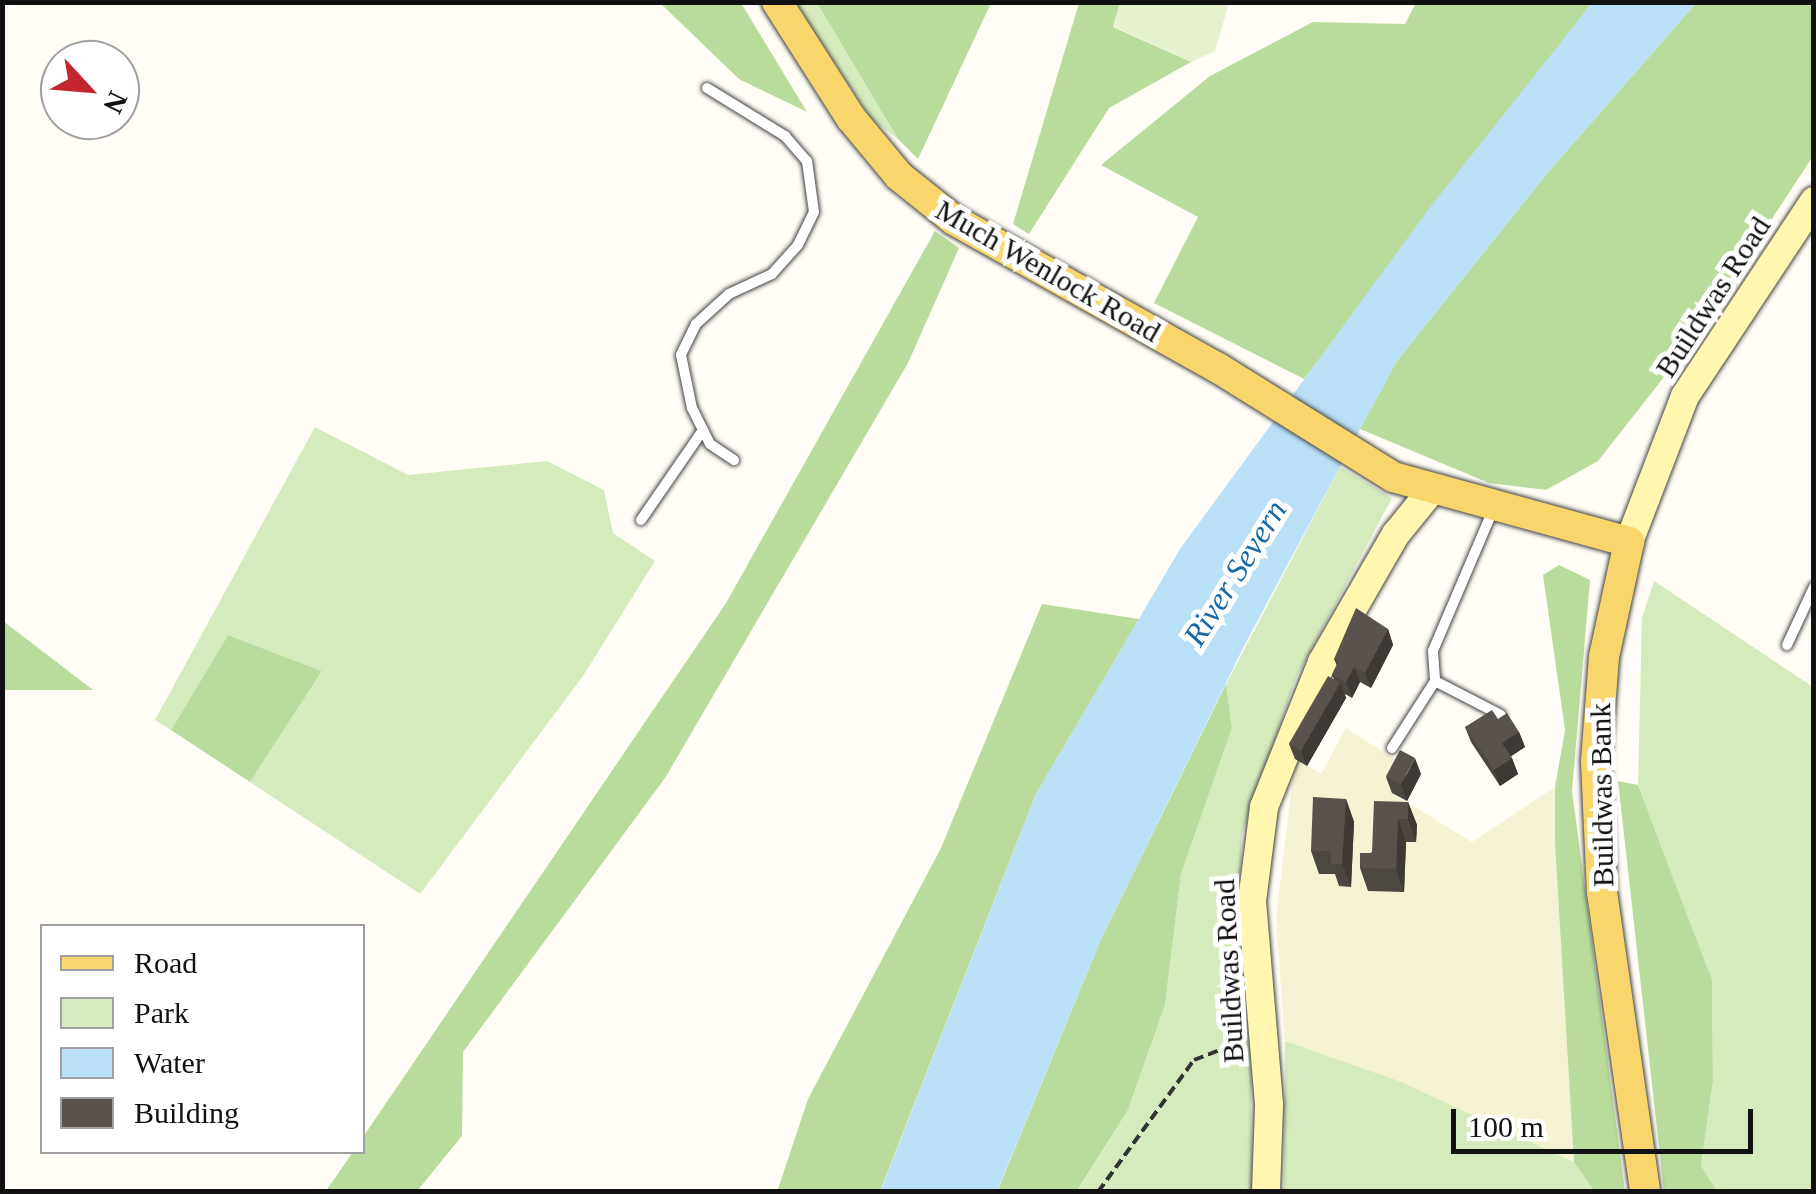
<!DOCTYPE html>
<html>
<head>
<meta charset="utf-8">
<style>
  body { margin:0 }
  #map { position:relative; width:1816px; height:1194px; overflow:hidden; background:#fffdf5; font-family:"Times New Roman",serif }
  div>[style] { position:absolute }
  .farmland>* { inset:0; background:#f6f3d4 }
  .green>* { inset:0; background:#d5ebbd }
  .forest>* { inset:0; background:#b9dc9c }
  .pitch>* { inset:0; background:#e6f2cf }
  .water>* { inset:0; background:#b9e0f7 }
  .path>* { height:4px; margin-top:-2px; transform-origin:0; background:repeating-linear-gradient(90deg,#333 0 10px,transparent 0 15px) }
  .roads { filter:drop-shadow(0 0 2px #444) drop-shadow(0 0 2px #444) }
  .lane>* { height:10px; margin:-5px; padding:0 5px; transform-origin:5px; border-radius:5px; background:#fff }
  .secondary>* { height:28px; margin:-14px; padding:0 14px; transform-origin:14px; border-radius:14px; background:#fff6b0 }
  .primary>* { height:30px; margin:-15px; padding:0 15px; transform-origin:15px; border-radius:15px; background:#f9d66b }
  .wall>* { inset:0; background:#4d4742 }
  .shaded-wall>* { inset:0; background:#3f3936 }
  .building>* { inset:0; background:#5a524d; transform-origin:0 0 }
  span { translate:-50% -50%; white-space:nowrap; text-align:center; line-height:1.15; -webkit-text-stroke:10px #fff; paint-order:stroke }
  .street-label { font-size:30px; color:#111 }
  .water-label { font-size:32px; color:#1768a6; font-style:italic }
  .frame { position:absolute; inset:0; border:5px solid #111; pointer-events:none }
  .legend { position:absolute; left:40px; top:924px; width:325px; height:230px; box-sizing:border-box; background:#fff; border:2px solid #a0a0a0; margin:0; padding:12px 18px; list-style:none; font-size:30px; color:#111 }
  .legend li { display:flex; align-items:center; gap:20px; height:50px }
  .legend b { width:50px; border:2px solid #a0a0a0 }
  .north { position:absolute; left:40px; top:40px; width:100px; height:100px; box-sizing:border-box; background:#fff; border:2px solid #a0a0a0; border-radius:50%; rotate:116deg; font-size:28px; font-weight:700; line-height:40px; text-align:center; color:#111 }
  .north::after { content:''; display:block; margin:auto; width:35px; height:45px; background:#c4262e; clip-path:polygon(50% 0,100% 100%,50% 72%,0 100%) }
  .scale { position:absolute; left:1451px; top:1109px; width:302px; height:45px; box-sizing:border-box; border:5px solid #111; border-top:0; padding-left:12px; font-size:30px; line-height:35px; white-space:nowrap; color:#111; -webkit-text-stroke:8px #fff; paint-order:stroke }
</style>
</head>
<body>
<div id="map">
  <div class="farmland">
    <div style="clip-path:polygon(1346px 728px,1405px 766px,1392px 793px,1472px 842px,1555px 787px,1574px 1162px,1399px 1081px,1285px 1041px,1276px 918px,1295px 759px,1321px 774px)"></div>
  </div>
  <div class="green">
    <div style="clip-path:polygon(796px 3px,817px 3px,898px 139px,872px 120px)"></div>
    <div style="clip-path:polygon(315px 427px,408px 475px,547px 461px,604px 490px,613px 533px,655px 561px,583px 676px,420px 894px,250px 782px,322px 671px,228px 635px,171px 730px,155px 720px)"></div>
    <div style="clip-path:polygon(1340px 467px,1392px 498px,1296px 678px,1242px 834px,1236px 952px,1251px 1040px,1252px 1191px,1077px 1192px,1128px 1110px,1165px 1005px,1181px 874px,1232px 728px,1226px 684px)"></div>
    <div style="clip-path:polygon(1654px 581px,1813px 687px,1813px 1191px,1717px 1191px,1701px 1166px,1713px 1081px,1712px 980px,1638px 785px,1642px 618px)"></div>
    <div style="clip-path:polygon(1285px 1041px,1399px 1081px,1574px 1162px,1594px 1191px,1284px 1192px)"></div>
  </div>
  <div class="forest">
    <div style="clip-path:polygon(660px 3px,741px 3px,807px 112px,739px 79px)"></div>
    <div style="clip-path:polygon(817px 3px,991px 3px,918px 159px,898px 139px)"></div>
    <div style="clip-path:polygon(1079px 3px,1120px 3px,1113px 27px,1191px 62px,1109px 108px,1029px 234px,1013px 224px)"></div>
    <div style="clip-path:polygon(1416px 3px,1592px 3px,1304px 379px,1154px 303px,1198px 217px,1101px 165px,1210px 76px,1313px 22px,1405px 24px)"></div>
    <div style="clip-path:polygon(1696px 3px,1813px 3px,1813px 156px,1690px 344px,1598px 461px,1546px 490px,1489px 483px,1360px 429px,1396px 362px,1549px 171px)"></div>
    <div style="clip-path:polygon(935px 231px,959px 248px,908px 363px,665px 778px,463px 1052px,462px 1136px,417px 1191px,326px 1191px,353px 1152px,362px 1152px,363px 1137px,726px 603px)"></div>
    <div style="clip-path:polygon(1559px 565px,1590px 580px,1572px 791px,1625px 1191px,1594px 1191px,1574px 1162px,1555px 843px,1555px 787px,1565px 730px,1543px 575px)"></div>
    <div style="clip-path:polygon(1042px 604px,1139px 619px,1036px 794px,880px 1191px,777px 1192px,808px 1099px,941px 848px)"></div>
    <div style="clip-path:polygon(2px 621px,3px 621px,93px 690px,3px 690px)"></div>
    <div style="clip-path:polygon(228px 635px,322px 671px,250px 782px,171px 730px)"></div>
    <div style="clip-path:polygon(1226px 684px,1232px 728px,1181px 874px,1165px 1005px,1128px 1110px,1077px 1191px,997px 1192px,1101px 939px)"></div>
    <div style="clip-path:polygon(1618px 781px,1638px 785px,1712px 980px,1713px 1081px,1701px 1166px,1717px 1191px,1664px 1191px)"></div>
  </div>
  <div class="pitch">
    <div style="clip-path:polygon(1120px 3px,1120px 2px,1229px 3px,1215px 51px,1191px 62px,1113px 26px)"></div>
  </div>
  <div class="water">
    <div style="clip-path:polygon(1592px 3px,1696px 3px,1549px 171px,1396px 362px,1243px 648px,1101px 939px,997px 1191px,880px 1192px,1036px 794px,1180px 549px,1428px 210px)"></div>
  </div>
  <div class="path">
    <div style="left:1098px;top:1192px;width:163px;rotate:-54deg"></div>
    <div style="left:1194px;top:1060px;width:53px;rotate:-21.2deg"></div>
  </div>
  <div class="roads">
    <div class="lane">
      <div style="left:707px;top:88px;width:92px;rotate:31.6deg"></div>
      <div style="left:785px;top:136px;width:33px;rotate:49deg"></div>
      <div style="left:807px;top:161px;width:51px;rotate:82.2deg"></div>
      <div style="left:814px;top:212px;width:37px;rotate:116deg"></div>
      <div style="left:798px;top:245px;width:39px;rotate:132deg"></div>
      <div style="left:772px;top:274px;width:47px;rotate:155.1deg"></div>
      <div style="left:729px;top:294px;width:45px;rotate:137.7deg"></div>
      <div style="left:696px;top:324px;width:34px;rotate:116deg"></div>
      <div style="left:681px;top:355px;width:54px;rotate:78.3deg"></div>
      <div style="left:692px;top:408px;width:40px;rotate:63.4deg"></div>
      <div style="left:710px;top:444px;width:29px;rotate:34deg"></div>
      <div style="left:1493px;top:510px;width:153px;rotate:113.1deg"></div>
      <div style="left:1433px;top:651px;width:30px;rotate:86deg"></div>
      <div style="left:1435px;top:681px;width:74px;rotate:27.3deg"></div>
      <div style="left:641px;top:520px;width:109px;rotate:-55.4deg"></div>
      <div style="left:1787px;top:645px;width:64px;rotate:-65deg"></div>
      <div style="left:1392px;top:748px;width:80px;rotate:-57.3deg"></div>
    </div>
    <div class="secondary">
      <div style="left:1629px;top:542px;width:156px;rotate:-69deg"></div>
      <div style="left:1685px;top:396px;width:234px;rotate:-56.5deg"></div>
      <div style="left:1266px;top:1192px;width:88px;rotate:-88deg"></div>
      <div style="left:1269px;top:1104px;width:204px;rotate:-94.8deg"></div>
      <div style="left:1252px;top:901px;width:95px;rotate:-82.7deg"></div>
      <div style="left:1264px;top:807px;width:156px;rotate:-68.2deg"></div>
      <div style="left:1322px;top:662px;width:148px;rotate:-60deg"></div>
      <div style="left:1396px;top:534px;width:55px;rotate:-50.9deg"></div>
    </div>
    <div class="primary">
      <div style="left:777px;top:2px;width:138px;rotate:57.5deg"></div>
      <div style="left:851px;top:118px;width:75px;rotate:50.4deg"></div>
      <div style="left:899px;top:176px;width:70px;rotate:38.7deg"></div>
      <div style="left:954px;top:220px;width:303px;rotate:29.3deg"></div>
      <div style="left:1218px;top:368px;width:206px;rotate:31.9deg"></div>
      <div style="left:1393px;top:477px;width:245px;rotate:15.4deg"></div>
      <div style="left:1629px;top:542px;width:118px;rotate:102.3deg"></div>
      <div style="left:1604px;top:657px;width:105px;rotate:94.4deg"></div>
      <div style="left:1596px;top:762px;width:130px;rotate:87.4deg"></div>
      <div style="left:1602px;top:892px;width:303px;rotate:81.8deg"></div>
    </div>
  </div>
  <div class="wall">
    <div style="clip-path:polygon(1388px 629px,1393px 645px,1371px 688px,1360px 682px,1352px 698px,1345px 694px,1346px 698px,1307px 766px,1295px 759px,1289px 744px,1334px 679px,1332px 675px,1337px 666px,1334px 659px)"></div>
    <div style="clip-path:polygon(1498px 719px,1519px 732px,1525px 747px,1511px 756px,1518px 774px,1500px 786px,1471px 742px,1465px 727px)"></div>
    <div style="clip-path:polygon(1421px 774px,1407px 801px,1392px 793px,1386px 777px)"></div>
    <div style="clip-path:polygon(1346px 799px,1354px 822px,1351px 887px,1339px 886px,1335px 874px,1319px 874px,1311px 851px)"></div>
    <div style="clip-path:polygon(1408px 802px,1417px 825px,1416px 842px,1406px 842px,1404px 892px,1368px 891px,1360px 868px)"></div>
  </div>
  <div class="shaded-wall">
    <div style="clip-path:polygon(1388px 629px,1393px 645px,1371px 688px,1365px 673px)"></div>
    <div style="clip-path:polygon(1354px 667px,1360px 682px,1352px 698px,1346px 682px)"></div>
    <div style="clip-path:polygon(1340px 683px,1346px 698px,1307px 766px,1301px 751px)"></div>
    <div style="clip-path:polygon(1519px 732px,1525px 747px,1507px 759px,1502px 743px)"></div>
    <div style="clip-path:polygon(1415px 758px,1421px 774px,1407px 801px,1401px 785px)"></div>
    <div style="clip-path:polygon(1512px 758px,1518px 774px,1500px 786px,1494px 770px)"></div>
    <div style="clip-path:polygon(1346px 799px,1354px 822px,1351px 887px,1342px 864px)"></div>
    <div style="clip-path:polygon(1408px 802px,1417px 825px,1416px 842px,1408px 819px)"></div>
    <div style="clip-path:polygon(1398px 819px,1406px 842px,1404px 892px,1396px 869px)"></div>
  </div>
  <div class="building">
    <div style="clip-path:polygon(1356px 608px,1388px 629px,1365px 673px,1354px 667px,1346px 682px,1332px 675px,1339px 662px,1334px 659px)"></div>
    <div style="left:1328px;top:676px;width:14px;height:78px;rotate:30deg"></div>
    <div style="clip-path:polygon(1492px 710px,1498px 719px,1507px 713px,1519px 732px,1502px 743px,1512px 758px,1494px 770px,1465px 727px)"></div>
    <div style="left:1400px;top:750px;width:17px;height:30px;rotate:28deg"></div>
    <div style="clip-path:polygon(1313px 797px,1346px 799px,1342px 864px,1331px 864px,1331px 851px,1311px 851px)"></div>
    <div style="clip-path:polygon(1374px 801px,1408px 802px,1408px 819px,1398px 819px,1396px 869px,1360px 868px,1360px 853px,1372px 853px)"></div>
  </div>
  <div class="street-label">
    <span style="left:1048px;top:271px;rotate:30deg">Much Wenlock Road</span>
    <span style="left:1713px;top:297px;rotate:-57deg">Buildwas Road</span>
    <span style="left:1602px;top:795px;rotate:-91deg">Buildwas Bank</span>
    <span style="left:1229px;top:971px;rotate:-93deg">Buildwas Road</span>
  </div>
  <div class="water-label">
    <span style="left:1235px;top:573px;rotate:-58deg">River Severn</span>
  </div>
  <div class="frame"></div>
  <ul class="legend">
  <li><b style="height:12px;background:#f9d66b"></b>Road</li>
  <li><b style="height:28px;background:#d5ebbd"></b>Park</li>
  <li><b style="height:28px;background:#b9e0f7"></b>Water</li>
  <li><b style="height:28px;background:#5a524d"></b>Building</li>
  </ul>
  <div class="north">N</div>
  <div class="scale">100 m</div>
</div>
</body>
</html>
